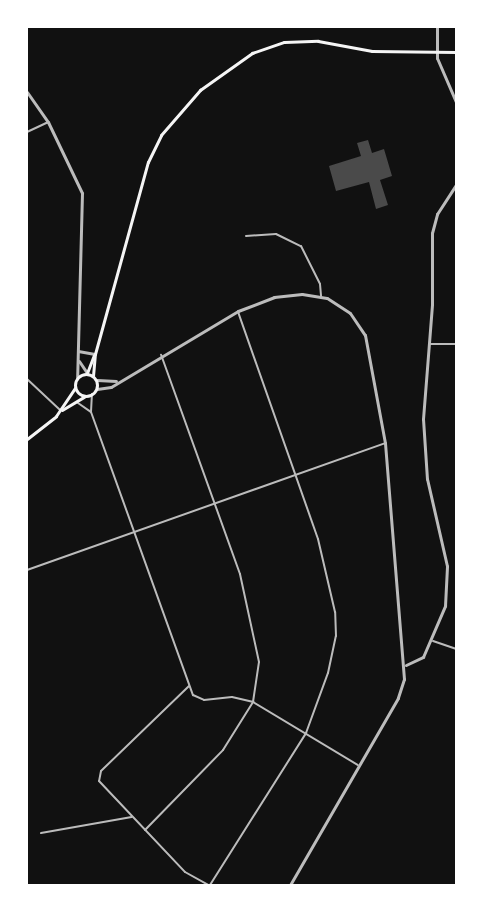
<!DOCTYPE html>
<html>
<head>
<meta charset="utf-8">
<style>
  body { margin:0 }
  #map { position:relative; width:483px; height:912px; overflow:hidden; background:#111; font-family:Literata,serif }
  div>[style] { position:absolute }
  .building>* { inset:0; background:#4a4a4a }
  .minor>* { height:2px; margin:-1px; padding:0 1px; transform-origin:1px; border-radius:1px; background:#bcbcbc }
  .tertiary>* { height:3px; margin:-1.5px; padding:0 1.5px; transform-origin:1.5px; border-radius:1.5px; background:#bcbcbc }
  .secondary>* { height:3px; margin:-1.5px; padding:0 1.5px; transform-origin:1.5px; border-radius:1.5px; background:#f5f5f5 }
  .secondary>.ring { margin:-1.5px; padding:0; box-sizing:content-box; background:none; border:3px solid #f5f5f5; border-radius:50% }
  span { translate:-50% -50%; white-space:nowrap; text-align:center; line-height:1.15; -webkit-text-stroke:4.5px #fff; paint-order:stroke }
  .frame { position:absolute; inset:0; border:28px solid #fff; pointer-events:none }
</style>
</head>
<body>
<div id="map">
  <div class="building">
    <div style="clip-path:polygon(368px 140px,372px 153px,384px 149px,392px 176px,380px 180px,388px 205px,376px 209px,369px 182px,336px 191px,329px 166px,361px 156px,357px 143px)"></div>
  </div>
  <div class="minor">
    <div style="left:27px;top:132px;width:23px;rotate:-25deg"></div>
    <div style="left:246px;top:236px;width:30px;rotate:-4deg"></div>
    <div style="left:276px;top:234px;width:28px;rotate:26deg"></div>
    <div style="left:301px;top:246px;width:42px;rotate:63.4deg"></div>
    <div style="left:320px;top:284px;width:12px;rotate:85deg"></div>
    <div style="left:429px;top:344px;width:27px"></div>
    <div style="left:27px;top:379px;width:45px;rotate:43.2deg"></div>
    <div style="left:78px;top:403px;width:16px;rotate:35deg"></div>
    <div style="left:91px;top:412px;width:18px;rotate:-87deg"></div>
    <div style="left:91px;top:412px;width:301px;rotate:70.2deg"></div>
    <div style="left:193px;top:695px;width:12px;rotate:24deg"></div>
    <div style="left:204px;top:700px;width:28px;rotate:-6deg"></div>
    <div style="left:232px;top:697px;width:22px;rotate:13deg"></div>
    <div style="left:253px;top:702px;width:122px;rotate:31deg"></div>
    <div style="left:27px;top:570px;width:380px;rotate:-19.5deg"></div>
    <div style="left:433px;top:641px;width:24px;rotate:19deg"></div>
    <div style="left:189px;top:686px;width:122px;rotate:136deg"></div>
    <div style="left:101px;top:771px;width:10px;rotate:101deg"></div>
    <div style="left:99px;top:781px;width:125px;rotate:46.6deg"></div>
    <div style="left:185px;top:872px;width:26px;rotate:29deg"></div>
    <div style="left:145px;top:830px;width:112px;rotate:-45.7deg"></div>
    <div style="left:223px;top:750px;width:57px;rotate:-58deg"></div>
    <div style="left:253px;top:702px;width:40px;rotate:-81.5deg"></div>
    <div style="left:259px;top:662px;width:90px;rotate:-102.2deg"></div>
    <div style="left:240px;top:574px;width:233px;rotate:-109.8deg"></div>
    <div style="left:41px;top:833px;width:92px;rotate:-10deg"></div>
    <div style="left:210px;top:885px;width:180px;rotate:-57.7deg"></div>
    <div style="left:306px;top:733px;width:64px;rotate:-69.9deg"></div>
    <div style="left:328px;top:673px;width:38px;rotate:-78deg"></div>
    <div style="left:336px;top:636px;width:24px;rotate:-92deg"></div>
    <div style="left:335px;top:612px;width:75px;rotate:-103.1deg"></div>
    <div style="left:318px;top:539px;width:241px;rotate:-109.4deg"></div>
  </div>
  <div class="tertiary">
    <div style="left:437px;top:27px;width:31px;rotate:90deg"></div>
    <div style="left:437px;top:58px;width:48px;rotate:66.6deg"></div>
    <div style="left:27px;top:92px;width:37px;rotate:55deg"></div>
    <div style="left:48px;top:122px;width:79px;rotate:64.4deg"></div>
    <div style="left:82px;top:193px;width:185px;rotate:91.5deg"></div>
    <div style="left:78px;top:351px;width:17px;rotate:10deg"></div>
    <div style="left:79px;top:361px;width:14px;rotate:56deg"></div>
    <div style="left:97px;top:380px;width:19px;rotate:3deg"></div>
    <div style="left:97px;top:389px;width:14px;rotate:-8deg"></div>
    <div style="left:111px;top:387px;width:148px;rotate:-30.9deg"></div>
    <div style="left:238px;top:311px;width:39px;rotate:-21deg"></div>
    <div style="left:274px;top:297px;width:28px;rotate:-6deg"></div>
    <div style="left:302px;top:294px;width:25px;rotate:9deg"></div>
    <div style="left:327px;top:298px;width:27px;rotate:33deg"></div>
    <div style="left:350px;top:313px;width:27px;rotate:56deg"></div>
    <div style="left:365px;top:335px;width:110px;rotate:79.5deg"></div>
    <div style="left:385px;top:443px;width:237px;rotate:85.4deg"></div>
    <div style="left:404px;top:679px;width:20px;rotate:108deg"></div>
    <div style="left:398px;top:698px;width:216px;rotate:120deg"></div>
    <div style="left:406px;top:665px;width:19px;rotate:-25deg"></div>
    <div style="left:423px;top:657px;width:56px;rotate:-66.7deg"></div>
    <div style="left:445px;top:606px;width:40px;rotate:-87.1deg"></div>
    <div style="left:447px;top:566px;width:89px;rotate:-102.9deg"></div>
    <div style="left:427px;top:479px;width:60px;rotate:-93.8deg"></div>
    <div style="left:423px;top:419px;width:115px;rotate:-85.5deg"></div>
    <div style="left:432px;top:304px;width:71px;rotate:-90deg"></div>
    <div style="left:432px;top:233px;width:20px;rotate:-75deg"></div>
    <div style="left:437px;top:214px;width:35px;rotate:-57deg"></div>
  </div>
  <div class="secondary">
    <div style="left:87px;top:373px;width:19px;rotate:-69deg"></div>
    <div class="ring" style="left:75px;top:374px;width:19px;height:19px"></div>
    <div style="left:93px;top:376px;width:22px;rotate:-85deg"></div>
    <div style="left:95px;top:354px;width:199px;rotate:-74.6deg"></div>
    <div style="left:148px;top:162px;width:30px;rotate:-64deg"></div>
    <div style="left:161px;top:135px;width:60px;rotate:-49.1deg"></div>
    <div style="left:200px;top:90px;width:64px;rotate:-35.4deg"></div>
    <div style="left:252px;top:53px;width:34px;rotate:-19deg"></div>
    <div style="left:284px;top:42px;width:34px;rotate:-2deg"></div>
    <div style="left:318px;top:41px;width:55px;rotate:10.5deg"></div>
    <div style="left:372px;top:51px;width:84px;rotate:0.7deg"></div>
    <div style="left:62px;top:410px;width:26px;rotate:-31deg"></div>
    <div style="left:27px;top:439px;width:37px;rotate:-38deg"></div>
    <div style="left:56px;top:416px;width:34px;rotate:-56deg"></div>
  </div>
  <div class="frame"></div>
</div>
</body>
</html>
